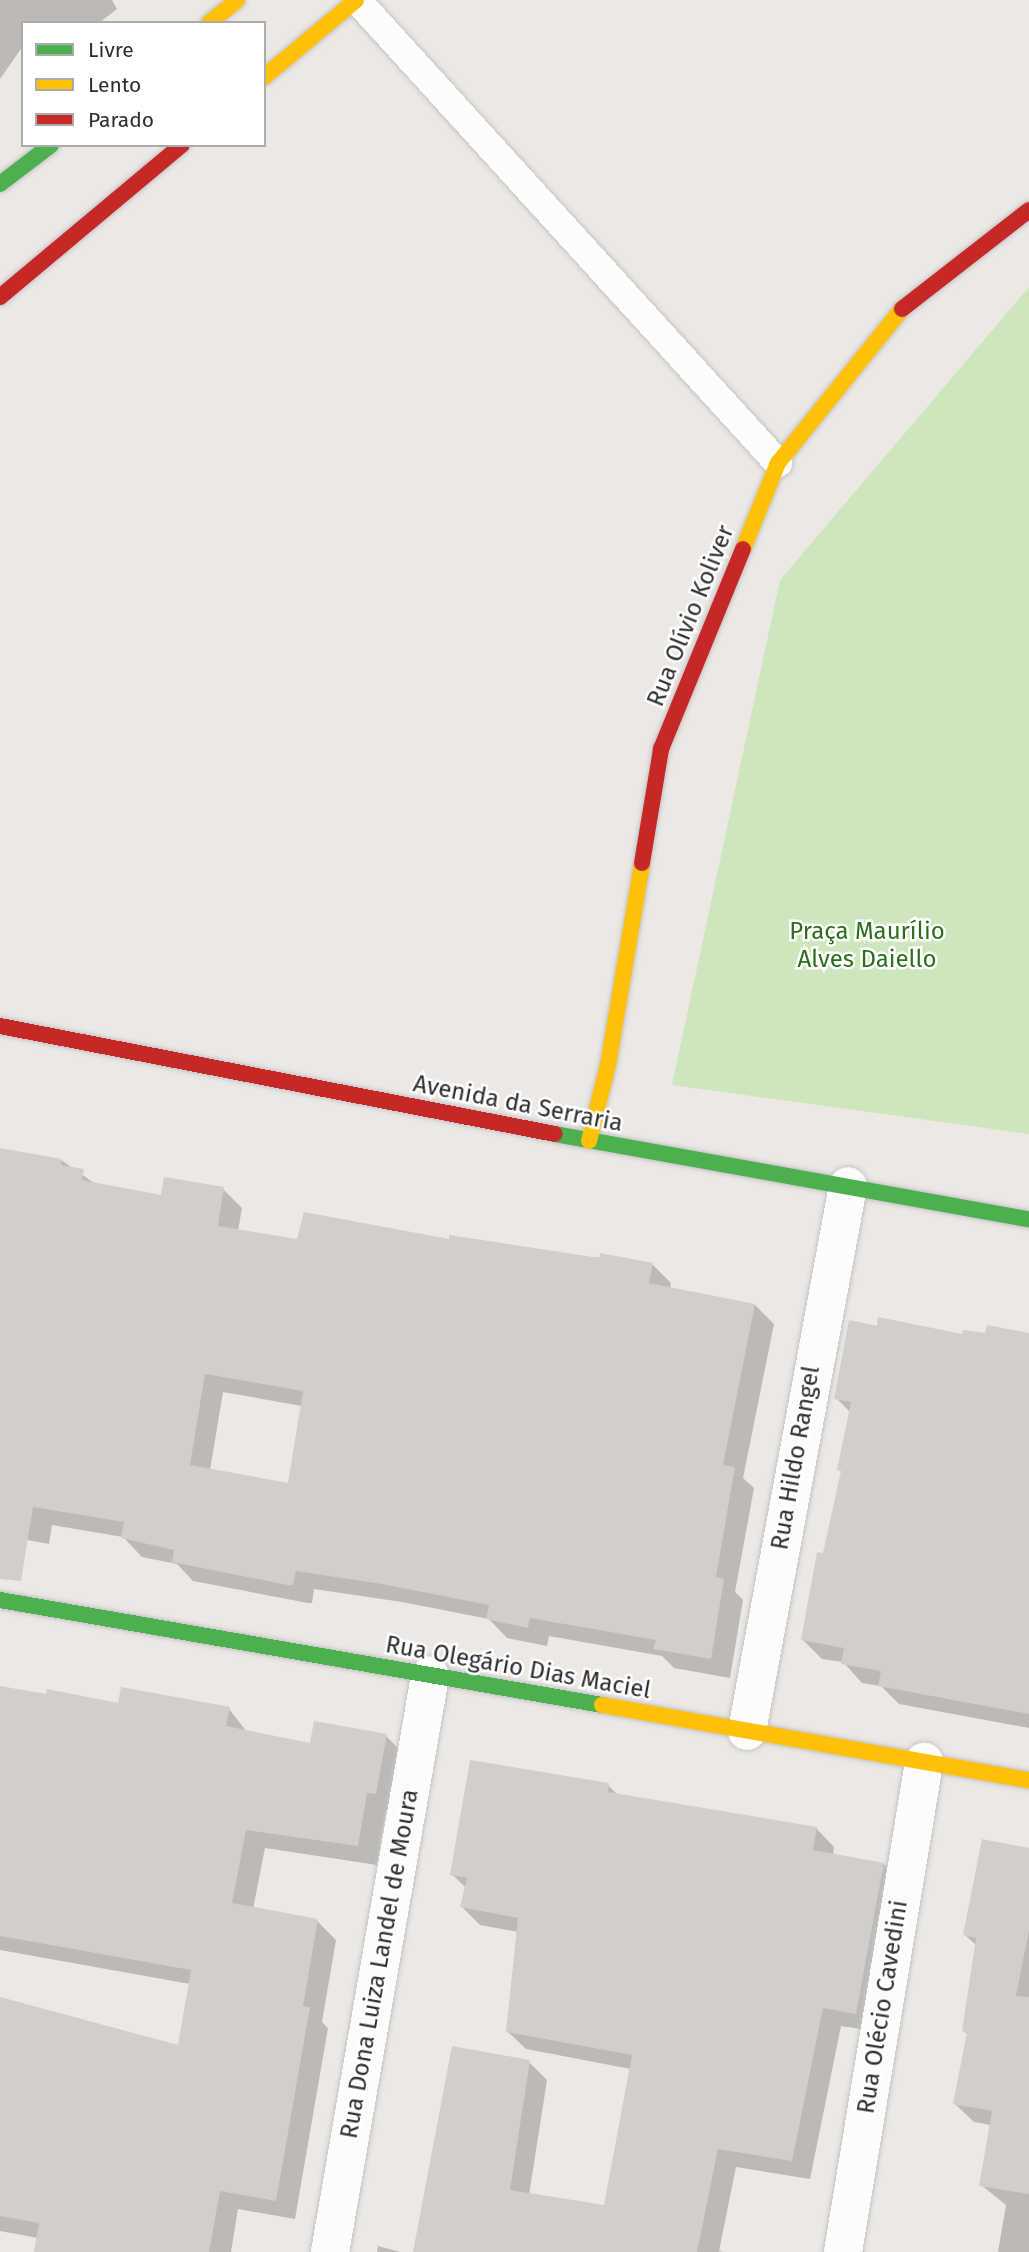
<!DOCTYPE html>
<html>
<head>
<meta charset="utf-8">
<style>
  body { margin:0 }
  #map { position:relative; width:1029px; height:2252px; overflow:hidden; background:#ece8e4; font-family:"Fira Sans",sans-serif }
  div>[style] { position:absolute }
  .green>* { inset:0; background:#cee6be }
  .shadow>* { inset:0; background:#0003 }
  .building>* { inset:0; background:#d1cecb }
  .roads { filter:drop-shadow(0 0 2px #c5c4c5) drop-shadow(0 0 2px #c5c4c5) }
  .lane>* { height:28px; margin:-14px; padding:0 14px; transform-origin:14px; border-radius:14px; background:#fcfcfb }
  .street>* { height:38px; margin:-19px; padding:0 19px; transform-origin:19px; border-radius:19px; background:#fcfcfb }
  .fast>* { height:16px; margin:-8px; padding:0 8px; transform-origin:8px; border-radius:8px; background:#4caf50 }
  .slow>* { height:16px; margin:-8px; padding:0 8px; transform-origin:8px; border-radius:8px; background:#ffc107 }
  .jam>* { height:16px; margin:-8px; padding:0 8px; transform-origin:8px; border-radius:8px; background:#c62828 }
  span { translate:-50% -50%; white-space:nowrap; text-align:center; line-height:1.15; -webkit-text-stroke:5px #fff; paint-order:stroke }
  .street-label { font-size:24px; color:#2e2e2e }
  .park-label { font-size:24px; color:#2c6e1b }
  .legend { position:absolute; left:21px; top:21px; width:245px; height:126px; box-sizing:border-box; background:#fff; border:2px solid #ababab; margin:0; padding:9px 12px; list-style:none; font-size:21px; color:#2e2e2e }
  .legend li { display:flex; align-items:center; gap:14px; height:35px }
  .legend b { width:35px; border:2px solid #ababab }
</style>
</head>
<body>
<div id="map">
  <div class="green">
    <div style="clip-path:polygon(1029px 287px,1029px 1134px,672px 1085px,780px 580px)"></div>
  </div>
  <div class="shadow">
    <div style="clip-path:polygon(0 0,112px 0,117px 9px,99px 23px,23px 23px,23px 46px,0 79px)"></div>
    <div style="clip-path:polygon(evenodd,0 1149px,61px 1160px,97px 1185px,162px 1197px,223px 1189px,242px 1208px,238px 1231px,299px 1241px,450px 1241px,652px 1264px,671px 1283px,670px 1289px,755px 1305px,774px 1324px,743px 1478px,754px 1488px,735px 1592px,743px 1600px,730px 1678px,674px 1668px,662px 1656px,549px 1636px,547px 1646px,507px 1638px,489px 1619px,402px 1602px,314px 1589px,312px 1603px,308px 1603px,193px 1581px,177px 1564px,142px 1557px,123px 1537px,52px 1525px,49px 1544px,0 1535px,0 1149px,223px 1392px,302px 1406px,289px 1485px,210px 1470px,223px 1392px)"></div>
    <div style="clip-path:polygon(878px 1328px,964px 1336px,1029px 1335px,1029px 1728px,899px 1704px,881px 1686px,862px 1683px,843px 1662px,822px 1659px,803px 1640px,843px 1472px,851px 1413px,836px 1398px)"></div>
    <div style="clip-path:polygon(0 1688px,119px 1705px,229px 1709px,247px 1732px,311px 1745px,386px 1736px,405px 1755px,395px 1812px,386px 1811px,377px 1865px,265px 1848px,253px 1909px,317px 1921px,336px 1940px,322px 2022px,328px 2028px,295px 2219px,238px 2209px,231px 2252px,35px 2252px,38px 2238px,0 2231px,0 1999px,179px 2047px,190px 1984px,0 1950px)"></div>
    <div style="clip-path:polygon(608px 1785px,619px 1796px,816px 1828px,834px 1847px,833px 1855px,884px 1864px,902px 1883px,874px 2031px,841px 2026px,810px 2179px,736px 2167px,719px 2251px,723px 2252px,415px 2252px,529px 2062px,547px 2080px,529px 2195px,606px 2207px,631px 2069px,526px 2049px,507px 2031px,519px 1932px,480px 1925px,462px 1907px,466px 1888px,452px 1874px)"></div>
    <div style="clip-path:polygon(1029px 1850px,1029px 2252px,998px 2252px,1006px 2205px,981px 2185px,991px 2125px,974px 2122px,955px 2104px,968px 2035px,963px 2030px,977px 1946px,965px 1935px)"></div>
    <div style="clip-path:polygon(378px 2246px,400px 2252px,377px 2252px)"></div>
  </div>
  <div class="building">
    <div style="clip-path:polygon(evenodd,0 1148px,62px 1159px,61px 1165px,84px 1169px,82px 1180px,161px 1195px,164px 1177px,224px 1187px,218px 1226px,297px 1239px,304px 1212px,449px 1239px,449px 1235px,599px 1258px,600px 1253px,653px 1263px,649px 1283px,755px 1304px,723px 1465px,735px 1467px,716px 1577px,724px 1579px,711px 1659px,653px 1649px,656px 1640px,530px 1618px,528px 1628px,486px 1619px,489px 1605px,382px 1584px,296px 1571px,293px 1585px,288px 1585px,172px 1562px,174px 1550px,121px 1538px,124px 1522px,33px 1507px,21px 1581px,0 1579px,0 1148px,205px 1374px,303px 1391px,288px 1483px,190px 1465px,205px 1374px)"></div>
    <div style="clip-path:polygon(878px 1317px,962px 1334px,963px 1330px,985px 1333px,987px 1325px,1029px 1333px,1029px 1714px,878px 1686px,881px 1671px,841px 1664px,844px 1648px,801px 1640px,817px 1552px,823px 1553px,841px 1471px,837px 1470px,851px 1402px,834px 1399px,849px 1320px,877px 1326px)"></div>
    <div style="clip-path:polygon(0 1686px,46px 1694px,47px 1689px,118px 1703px,121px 1687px,230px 1707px,226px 1726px,310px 1743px,314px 1721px,387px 1734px,376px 1794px,367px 1793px,358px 1846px,246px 1830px,232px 1903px,318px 1919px,303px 2006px,310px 2007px,276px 2201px,220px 2191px,209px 2252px,34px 2252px,39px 2223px,0 2216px,0 1997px,178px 2045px,191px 1970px,0 1936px)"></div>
    <div style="clip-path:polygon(470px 1760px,609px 1783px,608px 1792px,817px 1827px,813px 1850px,884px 1863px,856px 2014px,823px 2008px,792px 2161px,718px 2149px,697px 2252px,413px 2252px,452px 2046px,530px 2060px,510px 2190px,604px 2205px,632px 2055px,506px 2032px,518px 1918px,460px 1907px,467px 1878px,450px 1875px)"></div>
    <div style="clip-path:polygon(982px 1839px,1029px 1848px,1029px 1930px,1016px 1996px,1029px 1997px,1029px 2194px,979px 2186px,992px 2111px,953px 2104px,967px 2032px,962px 2031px,976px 1938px,963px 1935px)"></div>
  </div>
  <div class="roads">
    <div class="lane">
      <div style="left:357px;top:0;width:626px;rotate:47.72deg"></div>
    </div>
    <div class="street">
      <div style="left:747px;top:1731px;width:554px;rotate:-79.5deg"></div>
      <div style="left:330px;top:2252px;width:585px;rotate:-80.15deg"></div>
      <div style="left:843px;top:2252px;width:497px;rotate:-80.6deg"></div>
    </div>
    <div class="fast">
      <div style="left:0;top:184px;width:64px;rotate:-37.4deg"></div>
      <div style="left:555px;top:1134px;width:482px;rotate:10.2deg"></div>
      <div style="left:0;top:1600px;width:611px;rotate:9.89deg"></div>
    </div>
    <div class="slow">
      <div style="left:209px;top:23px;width:36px;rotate:-39deg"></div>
      <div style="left:264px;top:77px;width:120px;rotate:-39.9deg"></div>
      <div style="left:743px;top:549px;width:93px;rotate:-67.9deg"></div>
      <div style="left:778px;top:463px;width:198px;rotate:-51.2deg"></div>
      <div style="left:589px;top:1141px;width:78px;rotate:-76deg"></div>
      <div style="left:608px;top:1065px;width:205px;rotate:-80.4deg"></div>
      <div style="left:602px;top:1705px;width:434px;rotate:10deg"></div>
    </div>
    <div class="jam">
      <div style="left:0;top:297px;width:237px;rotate:-39.9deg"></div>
      <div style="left:902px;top:309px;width:161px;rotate:-37.9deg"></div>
      <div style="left:642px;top:863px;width:116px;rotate:-80.5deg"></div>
      <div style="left:661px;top:749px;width:216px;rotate:-67.7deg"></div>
      <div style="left:0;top:1026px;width:565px;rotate:11.01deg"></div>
    </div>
  </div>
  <div class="street-label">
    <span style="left:691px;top:616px;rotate:-68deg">Rua Olívio Koliver</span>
    <span style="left:518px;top:1104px;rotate:11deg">Avenida da Serraria</span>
    <span style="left:796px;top:1458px;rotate:-80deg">Rua Hildo Rangel</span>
    <span style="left:518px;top:1668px;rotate:10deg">Rua Olegário Dias Maciel</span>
    <span style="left:380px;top:1964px;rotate:-80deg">Rua Dona Luiza Landel de Moura</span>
    <span style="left:883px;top:2007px;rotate:-81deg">Rua Olécio Cavedini</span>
  </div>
  <div class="park-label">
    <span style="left:867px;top:946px">Praça Maurílio<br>Alves Daiello</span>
  </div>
  <ul class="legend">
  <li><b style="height:9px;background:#4caf50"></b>Livre</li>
  <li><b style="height:9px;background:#ffc107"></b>Lento</li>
  <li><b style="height:9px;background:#c62828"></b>Parado</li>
  </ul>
</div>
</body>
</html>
